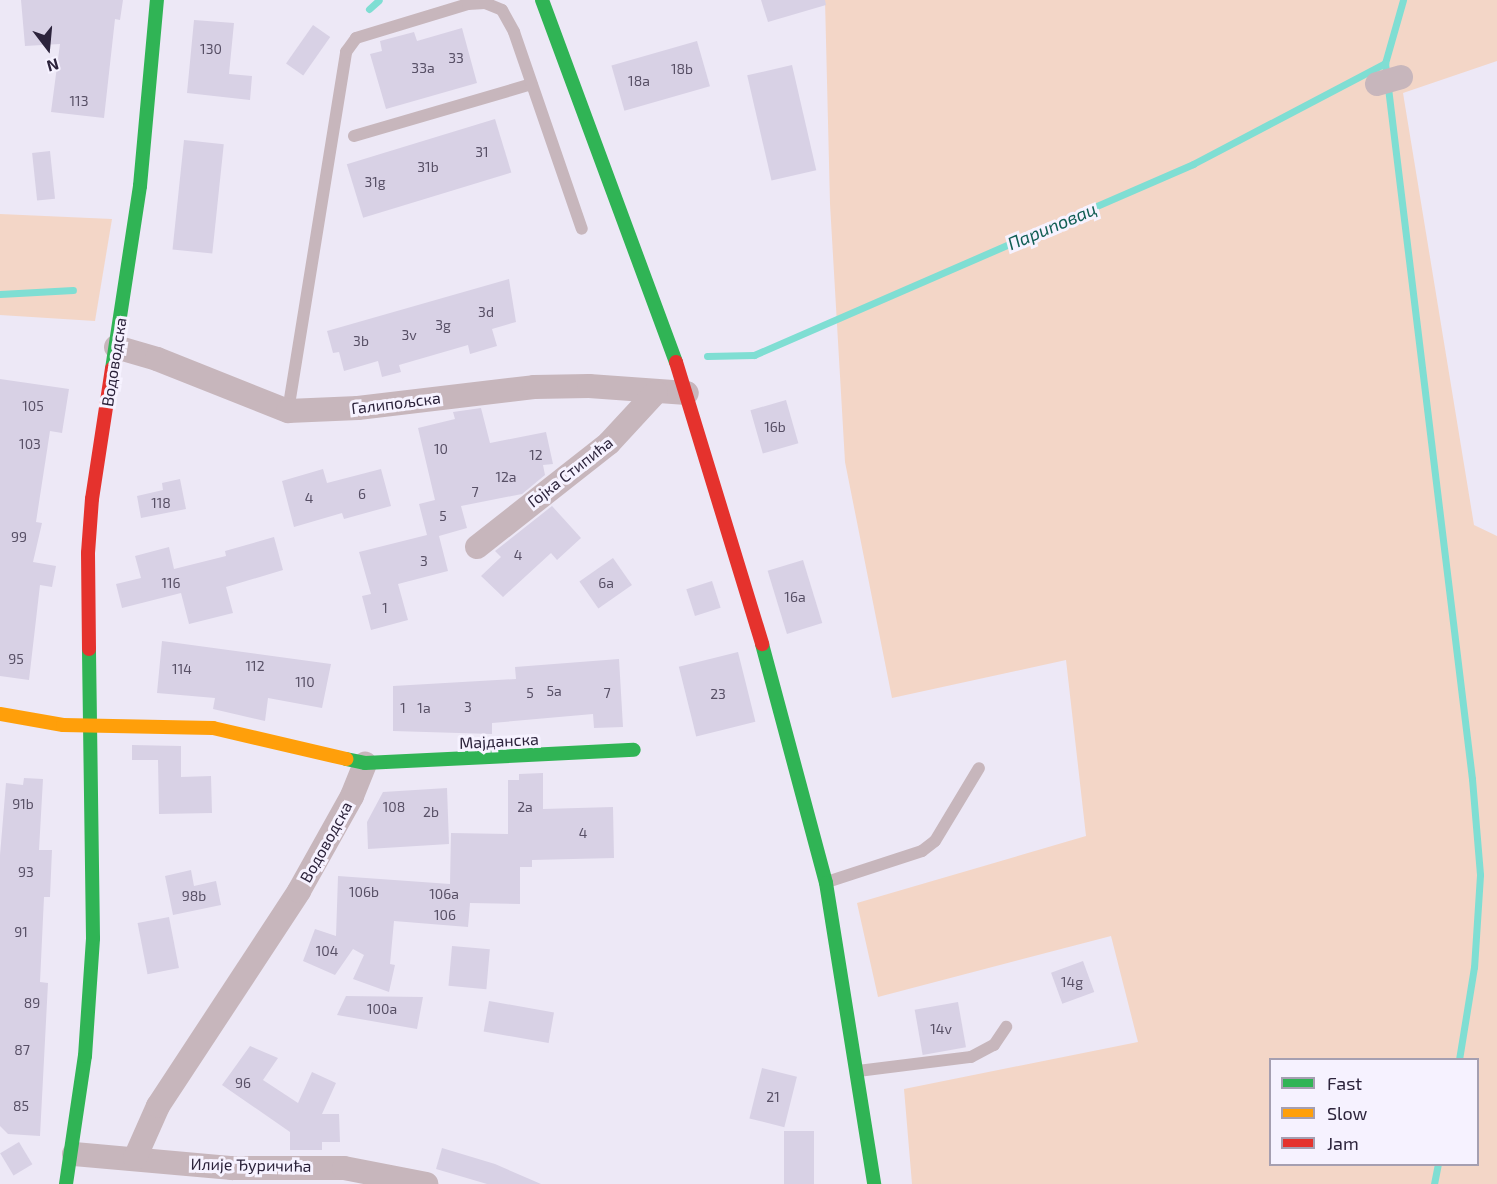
<!DOCTYPE html>
<html>
<head>
<meta charset="utf-8">
<style>
  body { margin:0 }
  #map { position:relative; width:1497px; height:1184px; overflow:hidden; background:#ede8f6; font-family:"Exo 2",sans-serif }
  div>[style] { position:absolute }
  .green>* { inset:0; background:#f3d6c7 }
  .stream>* { height:7px; margin:-3.5px; padding:0 3.5px; transform-origin:3.5px; border-radius:3.5px; background:#7fded3 }
  .building>* { inset:0; background:#d8d1e5; transform-origin:0 0 }
  .lane>* { height:12px; margin:-6px; padding:0 6px; transform-origin:6px; border-radius:6px; background:#c7b6bc }
  .street>* { height:24px; margin:-12px; padding:0 12px; transform-origin:12px; border-radius:12px; background:#c7b6bc }
  .fast>* { height:14px; margin:-7px; padding:0 7px; transform-origin:7px; border-radius:7px; background:#30b455 }
  .slow>* { height:14px; margin:-7px; padding:0 7px; transform-origin:7px; border-radius:7px; background:#ff9f0a }
  .jam>* { height:14px; margin:-7px; padding:0 7px; transform-origin:7px; border-radius:7px; background:#e5322d }
  span { translate:-50% -50%; white-space:nowrap; text-align:center; line-height:1.15; -webkit-text-stroke:6px #f6f2ff; paint-order:stroke }
  .number-label { font-size:14px; color:#585066 }
  .number-label span { -webkit-text-stroke-width:0 }
  .street-label { font-size:16px; color:#2c233b }
  .water-label { font-size:18px; color:#115e54; font-style:italic }
  .legend { position:absolute; left:1269px; top:1058px; width:210px; height:108px; box-sizing:border-box; background:#f6f2ff; border:2px solid #a59fb1; margin:0; padding:8px 10px; list-style:none; font-size:18px; color:#2c233b }
  .legend li { display:flex; align-items:center; gap:12px; height:30px }
  .legend b { width:30px; border:2px solid #a59fb1 }
  .north { position:absolute; left:18px; top:18px; width:60px; height:60px; -webkit-text-stroke:4px #f6f2ff; paint-order:stroke; rotate:164deg; font-size:16px; font-weight:700; line-height:24px; text-align:center; color:#2c233b }
  .north::after { content:''; display:block; margin:auto; width:21px; height:27px; background:#2c233b; clip-path:polygon(50% 0,100% 100%,50% 72%,0 100%) }
</style>
</head>
<body>
<div id="map">
  <div class="green">
    <div style="clip-path:polygon(evenodd,825px 0,1497px 0,1497px 61px,1403px 93px,1474px 525px,1497px 536px,1497px 1184px,912px 1184px,904px 1089px,1138px 1042px,1111px 936px,878px 997px,857px 903px,1086px 836px,1066px 660px,892px 698px,845px 462px,830px 204px,825px 0,1270px 1060px,1478px 1060px,1478px 1164px,1270px 1164px,1270px 1060px)"></div>
    <div style="clip-path:polygon(0 214px,112px 219px,95px 321px,0 315px)"></div>
  </div>
  <div class="stream">
    <div style="left:1403px;top:0;width:66px;rotate:105.9deg"></div>
    <div style="left:1385px;top:63px;width:721px;rotate:83.07deg"></div>
    <div style="left:1472px;top:779px;width:96px;rotate:85.2deg"></div>
    <div style="left:1480px;top:875px;width:92px;rotate:93.7deg"></div>
    <div style="left:1474px;top:967px;width:94px;rotate:99.2deg"></div>
    <div style="left:369px;top:9px;width:13px;rotate:-42deg"></div>
    <div style="left:0;top:294px;width:73px;rotate:-3.1deg"></div>
    <div style="left:707px;top:356px;width:47px;rotate:-1.2deg"></div>
    <div style="left:754px;top:355px;width:479px;rotate:-23.5deg"></div>
    <div style="left:1193px;top:164px;width:217px;rotate:-27.7deg"></div>
    <div style="left:1434px;top:1184px;width:20px;rotate:-79deg"></div>
  </div>
  <div class="building">
    <div style="clip-path:polygon(21px 0,123px 0,120px 20px,115px 19px,104px 118px,51px 112px,60px 44px,25px 46px)"></div>
    <div style="clip-path:polygon(761px 0,825px 0,826px 5px,768px 22px)"></div>
    <div style="clip-path:polygon(194px 20px,234px 23px,229px 74px,252px 76px,250px 100px,187px 93px)"></div>
    <div style="left:313px;top:25px;width:21px;height:47px;rotate:35deg"></div>
    <div style="clip-path:polygon(462px 28px,477px 83px,386px 109px,370px 54px,382px 51px,380px 41px,414px 32px,417px 41px)"></div>
    <div style="left:697px;top:41px;width:47px;height:89px;rotate:74deg"></div>
    <div style="left:792px;top:65px;width:108px;height:46px;rotate:77deg"></div>
    <div style="left:495px;top:119px;width:56px;height:155px;rotate:73deg"></div>
    <div style="left:184px;top:140px;width:40px;height:110px;rotate:6deg"></div>
    <div style="left:50px;top:151px;width:48px;height:18px;rotate:84deg"></div>
    <div style="clip-path:polygon(509px 279px,516px 322px,492px 329px,497px 346px,470px 354px,468px 345px,399px 365px,401px 372px,382px 377px,378px 361px,344px 371px,339px 352px,333px 353px,327px 331px)"></div>
    <div style="clip-path:polygon(0 379px,69px 389px,62px 433px,50px 431px,36px 522px,42px 523px,33px 562px,56px 566px,52px 587px,40px 585px,29px 680px,0 676px)"></div>
    <div style="left:786px;top:400px;width:45px;height:37px;rotate:74deg"></div>
    <div style="clip-path:polygon(481px 408px,490px 443px,546px 432px,553px 464px,543px 465px,545px 475px,522px 494px,461px 506px,467px 528px,439px 536px,448px 571px,398px 584px,408px 620px,371px 630px,362px 596px,371px 594px,359px 552px,427px 535px,419px 504px,435px 500px,418px 428px,455px 419px,453px 412px)"></div>
    <div style="clip-path:polygon(323px 469px,327px 483px,381px 469px,391px 506px,344px 519px,342px 513px,294px 527px,282px 481px)"></div>
    <div style="clip-path:polygon(180px 479px,186px 509px,141px 518px,137px 496px,163px 490px,162px 483px)"></div>
    <div style="clip-path:polygon(552px 506px,581px 538px,557px 560px,551px 553px,503px 597px,481px 576px,501px 557px,495px 551px)"></div>
    <div style="clip-path:polygon(274px 537px,283px 570px,226px 587px,233px 613px,189px 624px,181px 593px,122px 608px,116px 584px,141px 578px,135px 556px,169px 547px,174px 569px,226px 556px,225px 551px)"></div>
    <div style="left:613px;top:558px;width:33px;height:41px;rotate:55deg"></div>
    <div style="left:803px;top:560px;width:66px;height:37px;rotate:73deg"></div>
    <div style="left:712px;top:581px;width:28px;height:27px;rotate:72deg"></div>
    <div style="clip-path:polygon(162px 641px,331px 664px,322px 708px,268px 698px,265px 721px,213px 709px,215px 698px,157px 693px)"></div>
    <div style="left:738px;top:652px;width:72px;height:61px;rotate:76deg"></div>
    <div style="clip-path:polygon(619px 659px,623px 727px,594px 728px,593px 714px,492px 723px,492px 734px,393px 731px,393px 686px,516px 679px,515px 667px)"></div>
    <div style="clip-path:polygon(132px 745px,181px 746px,181px 777px,211px 776px,212px 813px,159px 814px,158px 760px,132px 760px)"></div>
    <div style="clip-path:polygon(543px 773px,543px 809px,613px 807px,614px 858px,532px 860px,532px 867px,520px 867px,520px 904px,470px 903px,468px 927px,394px 921px,390px 964px,395px 965px,389px 992px,353px 979px,364px 955px,353px 949px,335px 975px,303px 961px,315px 929px,336px 936px,338px 876px,450px 884px,451px 833px,508px 834px,508px 780px,519px 780px,519px 774px)"></div>
    <div style="clip-path:polygon(24px 778px,43px 779px,39px 850px,52px 850px,50px 897px,44px 897px,40px 982px,48px 983px,40px 1136px,8px 1134px,0 1126px,0 855px,6px 783px,23px 785px)"></div>
    <div style="clip-path:polygon(447px 788px,449px 844px,368px 849px,367px 822px,383px 792px)"></div>
    <div style="clip-path:polygon(191px 870px,194px 886px,216px 881px,221px 905px,173px 915px,165px 876px)"></div>
    <div style="left:169px;top:917px;width:52px;height:32px;rotate:79deg"></div>
    <div style="left:452px;top:946px;width:38px;height:40px;rotate:5deg"></div>
    <div style="left:1083px;top:961px;width:33px;height:34px;rotate:70deg"></div>
    <div style="clip-path:polygon(346px 996px,423px 997px,417px 1029px,337px 1015px)"></div>
    <div style="left:489px;top:1001px;width:66px;height:31px;rotate:10deg"></div>
    <div style="left:958px;top:1002px;width:46px;height:44px;rotate:80deg"></div>
    <div style="clip-path:polygon(250px 1046px,278px 1058px,263px 1080px,298px 1103px,312px 1072px,336px 1083px,322px 1114px,339px 1114px,340px 1142px,322px 1142px,322px 1150px,290px 1150px,290px 1132px,222px 1085px)"></div>
    <div style="left:762px;top:1068px;width:36px;height:52px;rotate:14deg"></div>
    <div style="left:784px;top:1131px;width:30px;height:53px"></div>
    <div style="left:19px;top:1142px;width:26px;height:22px;rotate:59deg"></div>
    <div style="clip-path:polygon(442px 1148px,495px 1164px,541px 1184px,487px 1184px,436px 1169px)"></div>
  </div>
  <div class="lane">
    <div style="left:354px;top:136px;width:185px;rotate:-16.3deg"></div>
    <div style="left:288px;top:411px;width:364px;rotate:-80.8deg"></div>
    <div style="left:346px;top:52px;width:17px;rotate:-54deg"></div>
    <div style="left:356px;top:38px;width:117px;rotate:-16.9deg"></div>
    <div style="left:468px;top:4px;width:17px;rotate:-3deg"></div>
    <div style="left:485px;top:3px;width:18px;rotate:22deg"></div>
    <div style="left:502px;top:10px;width:25px;rotate:61deg"></div>
    <div style="left:514px;top:32px;width:208px;rotate:71deg"></div>
    <div style="left:827px;top:882px;width:100px;rotate:-18.1deg"></div>
    <div style="left:922px;top:851px;width:16px;rotate:-38deg"></div>
    <div style="left:935px;top:841px;width:85px;rotate:-58.9deg"></div>
    <div style="left:858px;top:1071px;width:114px;rotate:-7.1deg"></div>
    <div style="left:971px;top:1057px;width:26px;rotate:-28deg"></div>
    <div style="left:994px;top:1045px;width:22px;rotate:-56deg"></div>
  </div>
  <div class="street">
    <div style="left:1377px;top:84px;width:25px;rotate:-16deg"></div>
    <div style="left:116px;top:347px;width:43px;rotate:16.3deg"></div>
    <div style="left:157px;top:359px;width:141px;rotate:21.7deg"></div>
    <div style="left:288px;top:411px;width:70px;rotate:-2.5deg"></div>
    <div style="left:358px;top:408px;width:177px;rotate:-6.8deg"></div>
    <div style="left:534px;top:387px;width:55px;rotate:-1deg"></div>
    <div style="left:589px;top:386px;width:98px;rotate:4.1deg"></div>
    <div style="left:477px;top:547px;width:168px;rotate:-38.2deg"></div>
    <div style="left:609px;top:443px;width:69px;rotate:-47.3deg"></div>
    <div style="left:74px;top:1154px;width:159px;rotate:5.1deg"></div>
    <div style="left:232px;top:1168px;width:112px"></div>
    <div style="left:344px;top:1168px;width:84px;rotate:11deg"></div>
    <div style="left:135px;top:1158px;width:57px;rotate:-66.1deg"></div>
    <div style="left:158px;top:1106px;width:257px;rotate:-56.7deg"></div>
    <div style="left:299px;top:891px;width:109px;rotate:-60.8deg"></div>
    <div style="left:352px;top:796px;width:35px;rotate:-68deg"></div>
  </div>
  <div class="fast">
    <div style="left:542px;top:0;width:386px;rotate:69.7deg"></div>
    <div style="left:112px;top:369px;width:185px;rotate:-81.3deg"></div>
    <div style="left:140px;top:186px;width:187px;rotate:-84.8deg"></div>
    <div style="left:762px;top:644px;width:247px;rotate:75deg"></div>
    <div style="left:826px;top:883px;width:305px;rotate:80.9deg"></div>
    <div style="left:346px;top:759px;width:19px;rotate:12deg"></div>
    <div style="left:365px;top:763px;width:269px;rotate:-2.8deg"></div>
    <div style="left:66px;top:1184px;width:129px;rotate:-81.6deg"></div>
    <div style="left:85px;top:1056px;width:118px;rotate:-86.1deg"></div>
    <div style="left:93px;top:938px;width:289px;rotate:-90.8deg"></div>
  </div>
  <div class="slow">
    <div style="left:0;top:714px;width:64px;rotate:9.9deg"></div>
    <div style="left:63px;top:725px;width:150px;rotate:1.1deg"></div>
    <div style="left:213px;top:728px;width:137px;rotate:13.1deg"></div>
  </div>
  <div class="jam">
    <div style="left:676px;top:362px;width:295px;rotate:73deg"></div>
    <div style="left:89px;top:649px;width:96px;rotate:-90.6deg"></div>
    <div style="left:88px;top:553px;width:54px;rotate:-85.8deg"></div>
    <div style="left:92px;top:499px;width:132px;rotate:-81.3deg"></div>
  </div>
  <div class="number-label">
    <span style="left:211px;top:49px">130</span>
    <span style="left:456px;top:58px">33</span>
    <span style="left:423px;top:68px">33a</span>
    <span style="left:682px;top:69px">18b</span>
    <span style="left:639px;top:81px">18a</span>
    <span style="left:79px;top:101px">113</span>
    <span style="left:482px;top:152px">31</span>
    <span style="left:428px;top:167px">31b</span>
    <span style="left:375px;top:182px">31g</span>
    <span style="left:486px;top:312px">3d</span>
    <span style="left:443px;top:325px">3g</span>
    <span style="left:409px;top:335px">3v</span>
    <span style="left:361px;top:341px">3b</span>
    <span style="left:33px;top:406px">105</span>
    <span style="left:775px;top:427px">16b</span>
    <span style="left:30px;top:444px">103</span>
    <span style="left:441px;top:449px">10</span>
    <span style="left:536px;top:455px">12</span>
    <span style="left:506px;top:477px">12a</span>
    <span style="left:475px;top:492px">7</span>
    <span style="left:362px;top:494px">6</span>
    <span style="left:309px;top:498px">4</span>
    <span style="left:161px;top:503px">118</span>
    <span style="left:443px;top:516px">5</span>
    <span style="left:19px;top:537px">99</span>
    <span style="left:518px;top:555px">4</span>
    <span style="left:424px;top:561px">3</span>
    <span style="left:171px;top:583px">116</span>
    <span style="left:606px;top:583px">6a</span>
    <span style="left:795px;top:597px">16a</span>
    <span style="left:385px;top:608px">1</span>
    <span style="left:16px;top:659px">95</span>
    <span style="left:255px;top:666px">112</span>
    <span style="left:182px;top:669px">114</span>
    <span style="left:305px;top:682px">110</span>
    <span style="left:554px;top:691px">5a</span>
    <span style="left:530px;top:693px">5</span>
    <span style="left:607px;top:693px">7</span>
    <span style="left:718px;top:694px">23</span>
    <span style="left:468px;top:707px">3</span>
    <span style="left:403px;top:708px">1</span>
    <span style="left:424px;top:708px">1a</span>
    <span style="left:23px;top:804px">91b</span>
    <span style="left:394px;top:807px">108</span>
    <span style="left:525px;top:807px">2a</span>
    <span style="left:431px;top:812px">2b</span>
    <span style="left:583px;top:833px">4</span>
    <span style="left:26px;top:872px">93</span>
    <span style="left:364px;top:892px">106b</span>
    <span style="left:444px;top:894px">106a</span>
    <span style="left:194px;top:896px">98b</span>
    <span style="left:445px;top:915px">106</span>
    <span style="left:21px;top:932px">91</span>
    <span style="left:327px;top:951px">104</span>
    <span style="left:1072px;top:982px">14g</span>
    <span style="left:32px;top:1003px">89</span>
    <span style="left:382px;top:1009px">100a</span>
    <span style="left:941px;top:1029px">14v</span>
    <span style="left:22px;top:1050px">87</span>
    <span style="left:243px;top:1083px">96</span>
    <span style="left:773px;top:1097px">21</span>
    <span style="left:21px;top:1106px">85</span>
  </div>
  <div class="street-label">
    <span style="left:114px;top:362px;rotate:-81deg">Водоводска</span>
    <span style="left:396px;top:403px;rotate:-7deg">Галипољска</span>
    <span style="left:570px;top:472px;rotate:-38deg">Гојка Стипића</span>
    <span style="left:499px;top:741px;rotate:-3deg">Мајданска</span>
    <span style="left:326px;top:842px;rotate:-61deg">Водоводска</span>
    <span style="left:251px;top:1165px;rotate:1deg">Илије Ђуричића</span>
  </div>
  <div class="water-label">
    <span style="left:1052px;top:226px;rotate:-23deg">Париповац</span>
  </div>
  <ul class="legend">
  <li><b style="height:8px;background:#30b455"></b>Fast</li>
  <li><b style="height:8px;background:#ff9f0a"></b>Slow</li>
  <li><b style="height:8px;background:#e5322d"></b>Jam</li>
  </ul>
  <div class="north">N</div>
</div>
</body>
</html>
